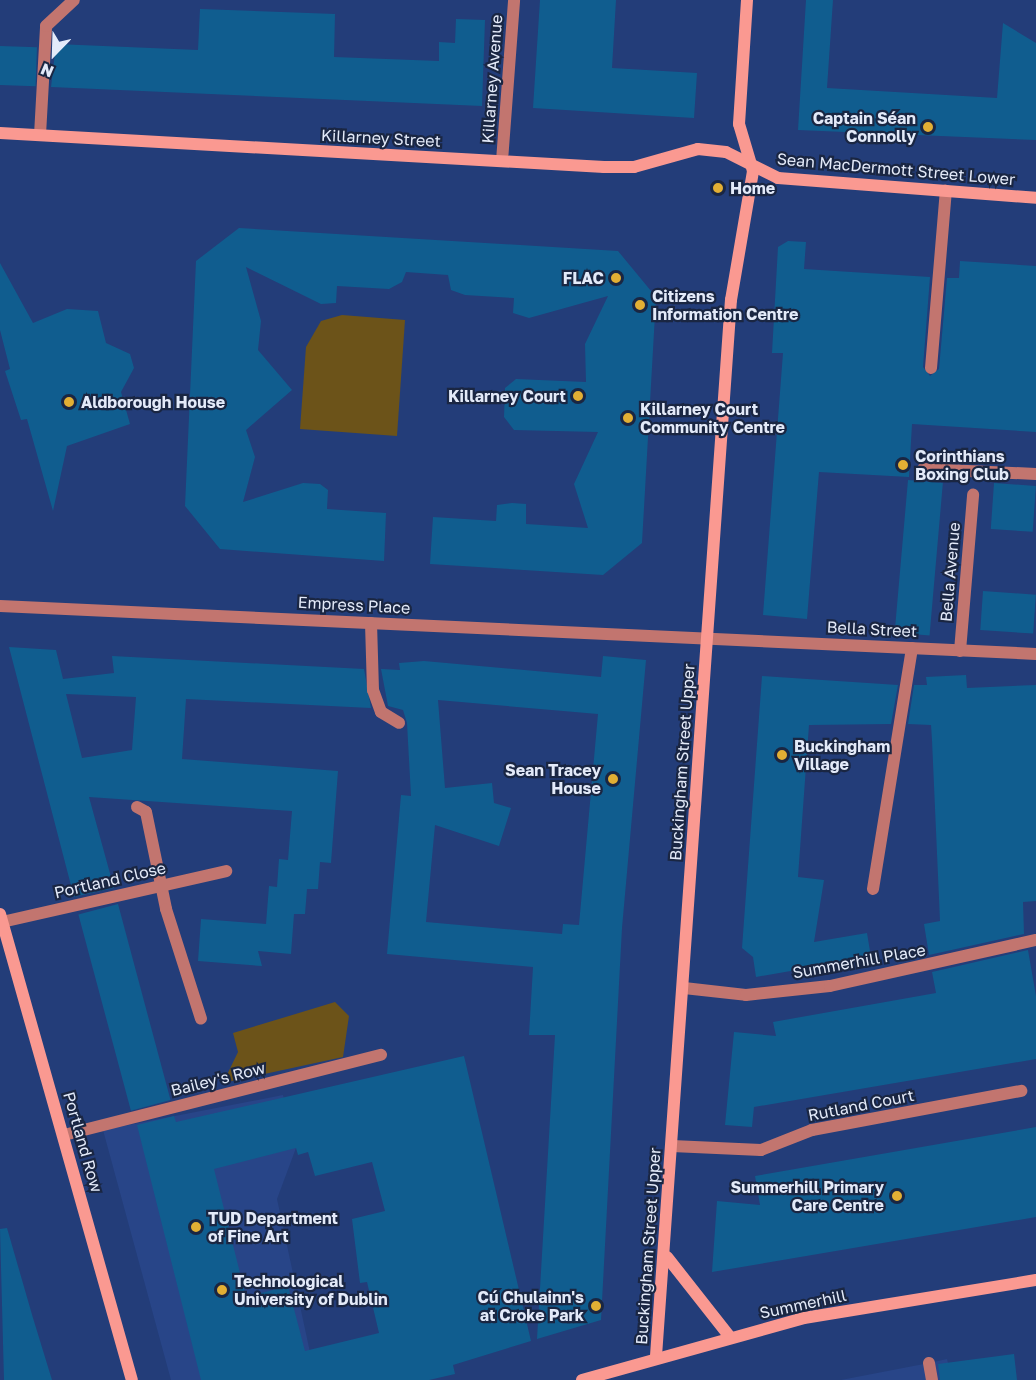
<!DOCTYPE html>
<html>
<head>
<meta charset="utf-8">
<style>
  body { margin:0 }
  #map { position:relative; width:1036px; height:1380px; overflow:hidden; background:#233d79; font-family:"Golos Text",sans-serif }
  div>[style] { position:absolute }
  .built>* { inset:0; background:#284588 }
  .green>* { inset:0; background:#6c5319 }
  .building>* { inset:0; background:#105d8f; transform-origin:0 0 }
  .lane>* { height:12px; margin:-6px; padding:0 6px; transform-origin:6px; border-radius:6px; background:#c2756f }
  .street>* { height:12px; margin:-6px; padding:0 6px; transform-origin:6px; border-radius:6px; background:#c2756f }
  .secondary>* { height:12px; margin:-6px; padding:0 6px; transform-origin:6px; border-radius:6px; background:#fa9991 }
  .dots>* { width:16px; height:16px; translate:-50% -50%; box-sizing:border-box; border:3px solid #1a2642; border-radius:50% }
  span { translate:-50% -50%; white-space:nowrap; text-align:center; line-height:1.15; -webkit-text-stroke:4.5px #1a2642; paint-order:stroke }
  .street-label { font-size:16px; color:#e3eaf9 }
  .poi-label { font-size:16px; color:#e3eaf9; font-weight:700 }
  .right { translate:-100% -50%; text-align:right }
  .left { translate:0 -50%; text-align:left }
  .north { position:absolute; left:24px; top:24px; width:60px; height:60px; -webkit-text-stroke:4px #1a2642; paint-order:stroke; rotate:203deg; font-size:16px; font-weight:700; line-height:24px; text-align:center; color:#e3eaf9 }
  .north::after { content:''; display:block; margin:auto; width:21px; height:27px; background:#e3eaf9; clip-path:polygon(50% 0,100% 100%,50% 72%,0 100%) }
</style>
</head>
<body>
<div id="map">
  <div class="built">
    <div style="clip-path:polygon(283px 1095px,296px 1148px,277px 1199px,316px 1380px,171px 1380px,103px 1130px)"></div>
    <div style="clip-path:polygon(947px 1359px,952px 1380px,841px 1380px,929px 1363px)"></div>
  </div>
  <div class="green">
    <div style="clip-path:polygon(342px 315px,405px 320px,397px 436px,300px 429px,306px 347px,321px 321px)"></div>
    <div style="clip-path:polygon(335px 1002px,349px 1016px,343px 1057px,223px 1083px,238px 1052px,233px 1033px)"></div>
  </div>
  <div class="building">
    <div style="clip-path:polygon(540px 0,616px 0,612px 68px,697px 73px,694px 118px,533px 108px)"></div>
    <div style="clip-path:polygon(806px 0,833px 0,827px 88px,997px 98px,1003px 23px,1036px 43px,1036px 140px,798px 130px)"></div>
    <div style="clip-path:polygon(200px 9px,335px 14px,334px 57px,439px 61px,439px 42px,455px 43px,456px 19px,485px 20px,482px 106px,51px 87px,56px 44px,198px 50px)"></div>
    <div style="left:0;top:46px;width:37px;height:39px;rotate:2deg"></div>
    <div style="clip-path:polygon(239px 228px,618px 251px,656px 297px,642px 543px,603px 575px,430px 564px,433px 517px,496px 521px,497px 505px,512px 503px,526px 504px,526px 524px,588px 528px,574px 484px,598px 432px,514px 430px,504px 417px,505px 388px,516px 379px,586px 382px,585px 344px,608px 296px,529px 318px,513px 313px,514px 298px,465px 295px,451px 290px,448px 275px,406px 272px,402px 282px,389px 289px,337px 286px,336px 303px,321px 304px,246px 267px,261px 321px,258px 350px,292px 390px,246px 430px,255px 457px,243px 502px,303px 483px,320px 484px,328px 490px,327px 509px,386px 513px,384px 561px,220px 549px,185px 506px,196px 261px)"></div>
    <div style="clip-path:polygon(788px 241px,806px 242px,804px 269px,930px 277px,923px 367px,930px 376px,939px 369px,947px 278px,959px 278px,960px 261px,1036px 266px,1036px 432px,912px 424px,909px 477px,819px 472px,807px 619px,763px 615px,783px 353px,772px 353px,778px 247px)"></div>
    <div style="clip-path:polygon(0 263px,33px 323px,67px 309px,98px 311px,106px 343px,130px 354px,134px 368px,121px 392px,130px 424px,67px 446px,53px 511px,27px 419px,21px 420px,5px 371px,10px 369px,0 330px)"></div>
    <div style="left:908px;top:480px;width:35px;height:153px;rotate:5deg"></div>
    <div style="left:994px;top:483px;width:42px;height:46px;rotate:4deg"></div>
    <div style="left:983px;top:591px;width:53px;height:39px;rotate:4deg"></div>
    <div style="clip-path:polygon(evenodd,9px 647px,56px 650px,63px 679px,114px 673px,112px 656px,364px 669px,371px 708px,186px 699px,182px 759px,338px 771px,331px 863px,320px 862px,318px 889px,307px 889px,305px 914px,294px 914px,291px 954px,258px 951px,262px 966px,198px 961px,201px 919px,266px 924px,269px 886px,277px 887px,279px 859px,288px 860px,292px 811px,89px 797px,114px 888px,74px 897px,9px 647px,66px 694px,136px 697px,132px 750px,82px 758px,66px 694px)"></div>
    <div style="clip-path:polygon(evenodd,603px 656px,646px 660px,622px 928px,601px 1320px,537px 1339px,555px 1035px,529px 1035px,533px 967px,387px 954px,401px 795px,411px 796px,407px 723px,403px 710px,388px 706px,381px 669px,400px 670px,399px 663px,424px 661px,601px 677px,603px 656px,438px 700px,598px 714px,579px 925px,563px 924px,562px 934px,426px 922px,435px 825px,499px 846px,511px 808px,494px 803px,492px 783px,445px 788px,438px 700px)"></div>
    <div style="clip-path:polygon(966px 675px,967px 688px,1036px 685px,1036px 901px,1023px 902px,1024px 934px,929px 955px,924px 924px,940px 921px,932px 740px,931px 725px,908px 724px,914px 685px,927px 685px,926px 677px)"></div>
    <div style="clip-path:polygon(762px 676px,898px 685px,891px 724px,809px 725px,798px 877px,824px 880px,814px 942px,867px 933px,871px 957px,756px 977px,753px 957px,742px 948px)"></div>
    <div style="left:118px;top:904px;width:203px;height:41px;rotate:75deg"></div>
    <div style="clip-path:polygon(1028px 950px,1036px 996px,1036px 1059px,754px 1107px,752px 1127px,725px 1125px,734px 1032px,776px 1036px,773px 1022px,936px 993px,932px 972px)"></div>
    <div style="clip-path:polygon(evenodd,464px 1056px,531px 1341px,453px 1365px,455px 1374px,429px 1380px,201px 1380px,137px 1125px,174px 1116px,176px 1122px,464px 1056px,296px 1148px,298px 1155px,308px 1152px,315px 1176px,372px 1162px,385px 1211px,352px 1219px,360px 1283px,367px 1282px,379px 1333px,305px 1351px,288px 1286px,246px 1297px,214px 1169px,296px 1148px)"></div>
    <div style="clip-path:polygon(1036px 1127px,1036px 1217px,712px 1272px,717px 1201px,760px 1205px,755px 1176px)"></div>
    <div style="clip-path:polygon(7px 1228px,33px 1318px,52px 1380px,4px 1380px,0 1229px)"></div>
    <div style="clip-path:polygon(1014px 1354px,1017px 1380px,940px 1380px,938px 1364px)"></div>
  </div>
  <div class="lane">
    <div style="left:931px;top:368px;width:178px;rotate:-85.2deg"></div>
    <div style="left:371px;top:623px;width:67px;rotate:88.3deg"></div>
    <div style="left:373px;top:690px;width:23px;rotate:70deg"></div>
    <div style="left:381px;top:712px;width:21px;rotate:31deg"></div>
    <div style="left:137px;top:807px;width:10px;rotate:29deg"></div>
    <div style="left:146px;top:812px;width:99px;rotate:78.3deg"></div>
    <div style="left:166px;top:909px;width:115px;rotate:72.3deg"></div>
    <div style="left:873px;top:889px;width:244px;rotate:-80.8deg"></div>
    <div style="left:64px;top:1135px;width:327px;rotate:-14.2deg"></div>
    <div style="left:929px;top:1363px;width:17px;rotate:80deg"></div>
  </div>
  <div class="street">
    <div style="left:40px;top:135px;width:109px;rotate:-86.8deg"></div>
    <div style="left:46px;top:26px;width:38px;rotate:-43deg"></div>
    <div style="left:502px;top:161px;width:161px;rotate:-85.7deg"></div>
    <div style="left:923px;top:469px;width:113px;rotate:2.5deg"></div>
    <div style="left:0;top:606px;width:1037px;rotate:2.65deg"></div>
    <div style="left:960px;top:651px;width:157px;rotate:-85.2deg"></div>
    <div style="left:2px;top:922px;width:230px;rotate:-12.8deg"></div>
    <div style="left:684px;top:988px;width:62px;rotate:6.4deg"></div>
    <div style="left:746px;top:995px;width:84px;rotate:-6.1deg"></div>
    <div style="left:830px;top:986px;width:211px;rotate:-12.6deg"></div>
    <div style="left:672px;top:1146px;width:89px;rotate:2.6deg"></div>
    <div style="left:761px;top:1150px;width:55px;rotate:-21.4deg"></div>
    <div style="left:812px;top:1130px;width:213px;rotate:-10.6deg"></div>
  </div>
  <div class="secondary">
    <div style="left:0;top:133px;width:605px;rotate:3.22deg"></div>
    <div style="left:604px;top:167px;width:30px"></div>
    <div style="left:634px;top:167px;width:66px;rotate:-15.7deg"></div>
    <div style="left:698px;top:149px;width:28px;rotate:6deg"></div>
    <div style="left:726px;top:152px;width:58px;rotate:26.6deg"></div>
    <div style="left:778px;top:178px;width:259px;rotate:4.4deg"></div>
    <div style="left:0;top:914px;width:484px;rotate:74.2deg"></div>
    <div style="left:667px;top:1257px;width:102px;rotate:51.8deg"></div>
    <div style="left:656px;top:1356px;width:1059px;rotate:-85.94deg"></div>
    <div style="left:731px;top:300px;width:131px;rotate:-80.3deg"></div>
    <div style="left:753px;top:171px;width:49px;rotate:-106.6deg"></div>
    <div style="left:739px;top:124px;width:124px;rotate:-86.3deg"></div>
    <div style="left:582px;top:1380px;width:230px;rotate:-15.6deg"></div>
    <div style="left:804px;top:1318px;width:235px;rotate:-9.3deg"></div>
  </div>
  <div class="dots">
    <div style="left:928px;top:127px;background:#e2af34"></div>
    <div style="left:718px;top:188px;background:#e2af34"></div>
    <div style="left:616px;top:278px;background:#e2af34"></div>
    <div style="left:640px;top:305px;background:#e2af34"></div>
    <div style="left:578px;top:396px;background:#e2af34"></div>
    <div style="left:69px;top:402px;background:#e2af34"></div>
    <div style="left:628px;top:418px;background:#e2af34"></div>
    <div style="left:903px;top:465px;background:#e2af34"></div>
    <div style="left:782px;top:755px;background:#e2af34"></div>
    <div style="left:613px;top:779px;background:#e2af34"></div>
    <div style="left:897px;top:1196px;background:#e2af34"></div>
    <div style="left:196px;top:1227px;background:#e2af34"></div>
    <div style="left:222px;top:1290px;background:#e2af34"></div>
    <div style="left:596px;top:1306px;background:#e2af34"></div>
  </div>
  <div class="street-label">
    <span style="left:492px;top:79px;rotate:-86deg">Killarney Avenue</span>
    <span style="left:381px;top:138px;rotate:3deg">Killarney Street</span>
    <span style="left:896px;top:169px;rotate:5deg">Sean MacDermott Street Lower</span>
    <span style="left:950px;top:572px;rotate:-85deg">Bella Avenue</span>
    <span style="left:354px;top:605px;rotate:3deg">Empress Place</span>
    <span style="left:872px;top:629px;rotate:3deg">Bella Street</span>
    <span style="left:682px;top:762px;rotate:-86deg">Buckingham Street Upper</span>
    <span style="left:110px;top:880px;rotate:-13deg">Portland Close</span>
    <span style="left:859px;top:961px;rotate:-10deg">Summerhill Place</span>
    <span style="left:218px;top:1079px;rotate:-14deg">Bailey's Row</span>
    <span style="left:861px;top:1105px;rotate:-11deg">Rutland Court</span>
    <span style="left:83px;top:1142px;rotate:74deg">Portland Row</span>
    <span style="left:648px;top:1246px;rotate:-86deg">Buckingham Street Upper</span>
    <span style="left:803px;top:1304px;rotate:-12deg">Summerhill</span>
  </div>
  <div class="poi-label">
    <span class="right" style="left:916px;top:127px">Captain Séan<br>Connolly</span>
    <span class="left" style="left:730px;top:188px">Home</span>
    <span class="right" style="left:604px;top:278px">FLAC</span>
    <span class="left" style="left:652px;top:305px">Citizens<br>Information Centre</span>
    <span class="right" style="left:566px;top:396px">Killarney Court</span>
    <span class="left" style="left:81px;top:402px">Aldborough House</span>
    <span class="left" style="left:640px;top:418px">Killarney Court<br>Community Centre</span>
    <span class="left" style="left:915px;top:465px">Corinthians<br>Boxing Club</span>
    <span class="left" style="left:794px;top:755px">Buckingham<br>Village</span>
    <span class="right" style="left:601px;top:779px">Sean Tracey<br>House</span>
    <span class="right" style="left:884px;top:1196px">Summerhill Primary<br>Care Centre</span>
    <span class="left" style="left:208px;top:1227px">TUD Department<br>of Fine Art</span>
    <span class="left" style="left:234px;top:1290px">Technological<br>University of Dublin</span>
    <span class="right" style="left:584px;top:1306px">Cú Chulainn's<br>at Croke Park</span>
  </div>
  <div class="north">N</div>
</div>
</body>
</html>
